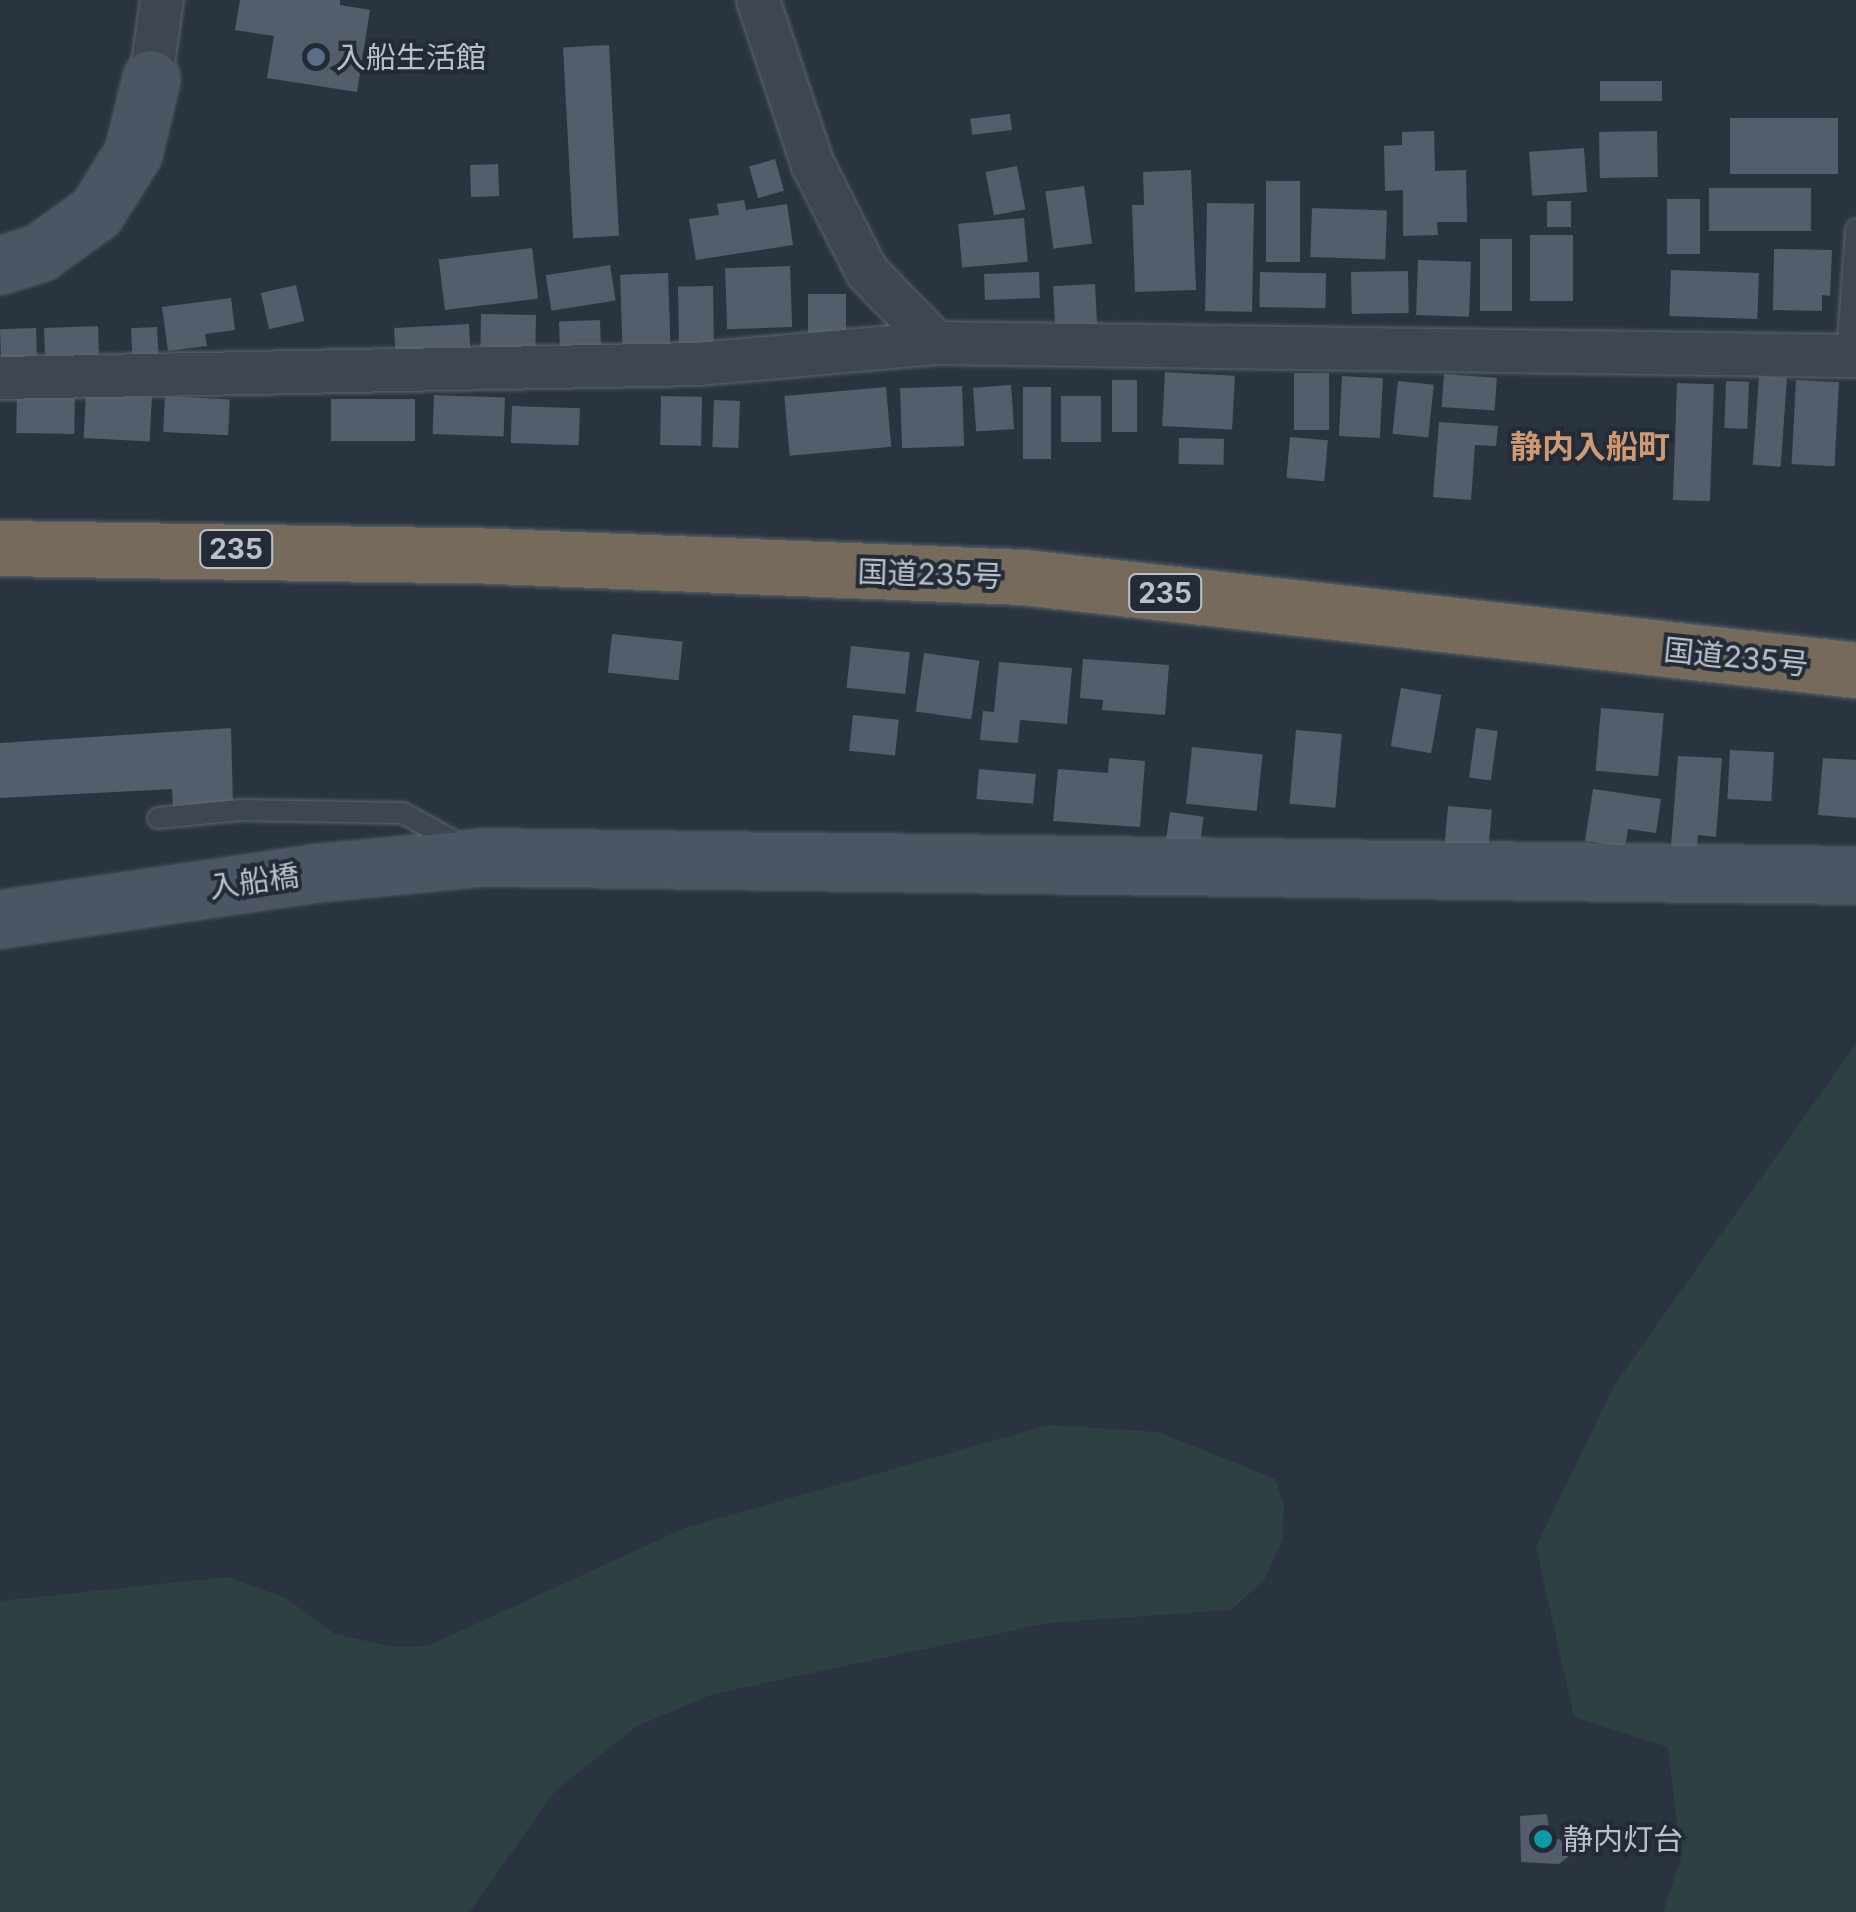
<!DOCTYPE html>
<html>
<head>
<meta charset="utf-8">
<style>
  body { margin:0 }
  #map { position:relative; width:1856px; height:1912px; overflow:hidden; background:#2a3441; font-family:Inter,"Noto Sans JP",sans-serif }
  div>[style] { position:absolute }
  .green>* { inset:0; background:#2d4143 }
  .building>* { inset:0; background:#535d6b; transform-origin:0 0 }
  .roads { filter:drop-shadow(0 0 2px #5c646e) drop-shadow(0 0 2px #5c646e) }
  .lane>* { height:20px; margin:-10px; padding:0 10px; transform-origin:10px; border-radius:10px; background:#3e4651 }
  .street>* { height:42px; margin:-21px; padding:0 21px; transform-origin:21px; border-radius:21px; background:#3e4651 }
  .secondary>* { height:55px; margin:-27.5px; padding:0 27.5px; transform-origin:27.5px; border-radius:27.5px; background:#4c5563 }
  .highway>* { height:55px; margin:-27.5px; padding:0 27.5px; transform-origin:27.5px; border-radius:27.5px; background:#766b5b }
  .dots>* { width:28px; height:28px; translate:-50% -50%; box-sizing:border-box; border:5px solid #222b36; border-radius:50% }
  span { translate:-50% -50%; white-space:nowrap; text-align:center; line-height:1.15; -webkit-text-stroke:8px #222b36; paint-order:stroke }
  .shield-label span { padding:2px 8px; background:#222b36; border:2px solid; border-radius:8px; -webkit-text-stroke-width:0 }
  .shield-label { font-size:28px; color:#bbc1cb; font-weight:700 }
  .poi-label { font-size:30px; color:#bbc1cb }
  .left { translate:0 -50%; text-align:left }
  .street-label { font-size:30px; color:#bbc1cb }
  .neighbourhood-label { font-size:32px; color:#cd9a73; font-weight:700 }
</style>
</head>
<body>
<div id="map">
  <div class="green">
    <div style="clip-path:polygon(1856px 1044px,1856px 1912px,1663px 1912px,1681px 1859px,1668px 1747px,1574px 1717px,1536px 1547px,1615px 1384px)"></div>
    <div style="clip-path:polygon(1049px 1425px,1158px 1432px,1275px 1479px,1284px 1506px,1282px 1540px,1264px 1580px,1231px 1610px,1047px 1623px,713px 1694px,637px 1726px,555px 1791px,469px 1912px,0 1912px,0 1601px,227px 1577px,284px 1597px,335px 1634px,392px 1647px,428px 1646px,685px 1528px)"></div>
  </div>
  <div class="building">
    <div style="clip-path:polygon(240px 0,340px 0,340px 5px,370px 10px,357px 92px,267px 78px,274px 36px,235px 30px)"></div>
    <div style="left:609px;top:45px;width:191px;height:46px;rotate:87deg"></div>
    <div style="left:1600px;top:81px;width:62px;height:20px"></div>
    <div style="left:1010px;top:114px;width:16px;height:40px;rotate:83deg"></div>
    <div style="left:1730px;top:118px;width:108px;height:56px"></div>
    <div style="clip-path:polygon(1434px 131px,1435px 171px,1466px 170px,1467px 222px,1437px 222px,1438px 235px,1403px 236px,1403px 190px,1385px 191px,1384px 146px,1402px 145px,1402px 132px)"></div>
    <div style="left:1657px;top:131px;width:46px;height:58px;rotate:89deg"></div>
    <div style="left:1584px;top:148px;width:44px;height:55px;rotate:86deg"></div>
    <div style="left:775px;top:159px;width:33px;height:27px;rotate:74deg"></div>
    <div style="left:498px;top:164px;width:32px;height:28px;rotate:88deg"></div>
    <div style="left:1017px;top:166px;width:44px;height:32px;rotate:79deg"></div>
    <div style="clip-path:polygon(1191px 170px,1196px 290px,1135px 292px,1132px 205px,1144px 205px,1143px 172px)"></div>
    <div style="left:1300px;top:181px;width:81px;height:34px;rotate:90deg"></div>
    <div style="left:1084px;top:186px;width:58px;height:39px;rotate:82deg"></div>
    <div style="left:1811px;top:188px;width:43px;height:102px;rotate:90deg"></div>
    <div style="left:1667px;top:199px;width:33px;height:55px"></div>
    <div style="clip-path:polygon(744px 200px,746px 210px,787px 204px,793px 245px,696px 260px,689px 219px,719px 215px,717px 204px)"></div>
    <div style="left:1547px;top:201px;width:24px;height:26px"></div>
    <div style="left:1207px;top:203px;width:47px;height:108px;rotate:1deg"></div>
    <div style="left:1312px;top:208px;width:75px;height:49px;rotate:2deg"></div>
    <div style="left:1024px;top:218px;width:44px;height:66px;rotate:85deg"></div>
    <div style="left:1530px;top:235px;width:43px;height:66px"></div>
    <div style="left:1480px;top:239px;width:32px;height:72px"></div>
    <div style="left:532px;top:248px;width:51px;height:94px;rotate:83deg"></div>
    <div style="clip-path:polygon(1774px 249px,1832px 250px,1830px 296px,1822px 295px,1822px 311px,1773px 310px)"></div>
    <div style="left:1418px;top:260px;width:53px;height:55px;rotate:2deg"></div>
    <div style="left:610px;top:265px;width:36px;height:65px;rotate:81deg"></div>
    <div style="left:790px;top:266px;width:61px;height:65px;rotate:88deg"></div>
    <div style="left:1671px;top:270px;width:88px;height:46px;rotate:2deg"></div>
    <div style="left:1408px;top:271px;width:42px;height:57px;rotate:89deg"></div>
    <div style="left:1039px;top:272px;width:26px;height:55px;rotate:88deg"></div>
    <div style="left:1260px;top:272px;width:66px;height:35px;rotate:1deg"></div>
    <div style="left:668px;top:273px;width:74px;height:48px;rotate:88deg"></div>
    <div style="left:1095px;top:284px;width:40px;height:42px;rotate:87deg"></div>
    <div style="left:296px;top:285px;width:37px;height:36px;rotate:77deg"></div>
    <div style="left:713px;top:286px;width:58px;height:35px;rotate:89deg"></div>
    <div style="left:808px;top:294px;width:38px;height:42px"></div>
    <div style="clip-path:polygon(231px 298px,235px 330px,205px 334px,207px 346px,168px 351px,162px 307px)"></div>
    <div style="left:481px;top:314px;width:55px;height:35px;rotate:1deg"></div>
    <div style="left:600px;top:320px;width:38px;height:41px;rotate:88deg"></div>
    <div style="left:469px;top:324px;width:34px;height:75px;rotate:87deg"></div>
    <div style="left:98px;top:326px;width:33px;height:54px;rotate:88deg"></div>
    <div style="left:157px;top:327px;width:34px;height:26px;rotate:87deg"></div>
    <div style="left:36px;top:328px;width:30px;height:36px;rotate:88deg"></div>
    <div style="left:1165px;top:372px;width:70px;height:54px;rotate:3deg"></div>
    <div style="left:1329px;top:373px;width:57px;height:35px;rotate:90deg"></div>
    <div style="left:1444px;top:374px;width:53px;height:33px;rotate:4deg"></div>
    <div style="left:1342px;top:376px;width:41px;height:60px;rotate:3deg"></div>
    <div style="left:1759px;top:376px;width:28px;height:89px;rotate:4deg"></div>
    <div style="left:1112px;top:380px;width:25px;height:52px"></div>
    <div style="left:1796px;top:380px;width:43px;height:84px;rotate:3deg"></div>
    <div style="left:1398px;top:381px;width:36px;height:53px;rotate:6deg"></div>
    <div style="left:1726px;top:381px;width:23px;height:47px;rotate:2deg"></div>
    <div style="left:1677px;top:383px;width:37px;height:117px;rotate:2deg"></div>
    <div style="left:1011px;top:385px;width:44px;height:38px;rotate:86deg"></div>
    <div style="left:962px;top:386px;width:60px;height:62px;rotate:88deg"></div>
    <div style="left:886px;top:387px;width:60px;height:102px;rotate:85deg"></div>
    <div style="left:1023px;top:387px;width:28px;height:72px"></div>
    <div style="left:17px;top:391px;width:58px;height:42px;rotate:1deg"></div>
    <div style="left:86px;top:393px;width:66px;height:45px;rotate:3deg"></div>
    <div style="left:434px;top:395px;width:71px;height:39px;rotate:2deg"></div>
    <div style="left:165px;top:396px;width:65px;height:36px;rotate:3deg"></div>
    <div style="left:661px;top:396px;width:41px;height:49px;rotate:1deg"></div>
    <div style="left:1061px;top:396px;width:40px;height:46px"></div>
    <div style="left:415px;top:399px;width:42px;height:84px;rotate:90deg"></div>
    <div style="left:714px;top:400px;width:26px;height:47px;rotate:2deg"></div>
    <div style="left:512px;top:406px;width:68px;height:37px;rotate:2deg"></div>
    <div style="clip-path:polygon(1439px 422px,1498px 426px,1496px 446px,1475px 445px,1471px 500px,1433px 497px)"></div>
    <div style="left:1290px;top:437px;width:38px;height:41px;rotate:5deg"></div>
    <div style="left:1179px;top:438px;width:45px;height:26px;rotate:1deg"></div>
    <div style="left:612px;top:634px;width:71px;height:39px;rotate:6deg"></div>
    <div style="left:851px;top:646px;width:59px;height:42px;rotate:6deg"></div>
    <div style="left:924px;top:653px;width:56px;height:59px;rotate:8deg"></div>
    <div style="clip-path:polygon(1083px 659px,1169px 665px,1165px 715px,1102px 710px,1103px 700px,1080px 698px)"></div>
    <div style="clip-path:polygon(999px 662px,1072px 668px,1067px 724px,1020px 720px,1018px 743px,980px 740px,983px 711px,994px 712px)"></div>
    <div style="left:1401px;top:688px;width:41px;height:59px;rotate:10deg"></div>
    <div style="left:1601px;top:708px;width:63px;height:63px;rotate:5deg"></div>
    <div style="left:853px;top:715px;width:46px;height:36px;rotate:6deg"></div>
    <div style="clip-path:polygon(231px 728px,233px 805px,173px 807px,172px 789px,0 798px,0 743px)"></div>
    <div style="left:1476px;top:728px;width:22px;height:50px;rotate:8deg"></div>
    <div style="left:1296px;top:730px;width:46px;height:74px;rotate:5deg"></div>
    <div style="left:1192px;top:747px;width:71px;height:57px;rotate:6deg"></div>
    <div style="left:1730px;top:750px;width:44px;height:49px;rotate:3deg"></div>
    <div style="clip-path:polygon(1678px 756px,1722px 758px,1716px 837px,1698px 835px,1697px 849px,1671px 847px)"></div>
    <div style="clip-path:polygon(1109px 758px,1145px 761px,1140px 827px,1053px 821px,1058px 769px,1108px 773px)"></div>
    <div style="clip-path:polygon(1823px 758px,1856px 760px,1856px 818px,1818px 815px)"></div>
    <div style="left:979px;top:769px;width:57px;height:30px;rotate:5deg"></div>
    <div style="clip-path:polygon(1593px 789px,1661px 799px,1656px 833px,1628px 829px,1625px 847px,1585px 841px)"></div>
    <div style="left:1448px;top:806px;width:44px;height:39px;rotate:5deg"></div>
    <div style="left:1170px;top:812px;width:34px;height:28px;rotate:8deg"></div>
    <div style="clip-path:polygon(1547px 1814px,1550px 1838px,1566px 1840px,1569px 1856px,1559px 1864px,1521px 1862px,1520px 1816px)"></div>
  </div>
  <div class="roads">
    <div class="lane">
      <div style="left:1847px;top:355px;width:126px;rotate:-85.9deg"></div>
      <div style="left:158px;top:818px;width:83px;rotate:-5.5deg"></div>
      <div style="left:241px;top:810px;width:162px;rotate:1.1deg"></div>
      <div style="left:403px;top:813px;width:68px;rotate:28.8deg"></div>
    </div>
    <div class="street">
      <div style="left:758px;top:0;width:174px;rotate:71.6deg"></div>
      <div style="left:813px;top:165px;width:120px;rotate:63.2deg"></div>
      <div style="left:867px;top:272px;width:99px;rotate:45.8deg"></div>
      <div style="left:151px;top:78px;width:79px;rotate:-82deg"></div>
      <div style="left:0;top:378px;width:698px;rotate:-1.15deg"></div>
      <div style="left:698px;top:364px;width:239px;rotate:-5deg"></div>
      <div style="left:936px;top:343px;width:920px;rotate:0.81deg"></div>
    </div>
    <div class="secondary">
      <div style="left:0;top:265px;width:41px;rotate:-17.1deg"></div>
      <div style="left:39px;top:253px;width:70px;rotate:-35.7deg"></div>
      <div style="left:96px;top:212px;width:70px;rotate:-57.9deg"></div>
      <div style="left:133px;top:153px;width:77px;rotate:-76.5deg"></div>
      <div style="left:0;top:919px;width:317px;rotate:-8.3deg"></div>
      <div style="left:314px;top:873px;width:169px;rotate:-5.4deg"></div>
      <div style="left:482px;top:857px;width:1374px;rotate:0.75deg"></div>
    </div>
    <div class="highway">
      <div style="left:0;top:548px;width:471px;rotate:0.9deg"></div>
      <div style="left:471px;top:555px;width:552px;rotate:2.28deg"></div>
      <div style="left:1023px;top:577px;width:838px;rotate:6.37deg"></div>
    </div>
  </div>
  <div class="dots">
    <div style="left:316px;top:57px;background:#5c6f8a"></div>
    <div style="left:1543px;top:1839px;background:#0f9aa8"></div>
  </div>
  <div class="shield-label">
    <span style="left:236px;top:549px">235</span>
    <span style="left:1165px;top:593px">235</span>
  </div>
  <div class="poi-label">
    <span class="left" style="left:336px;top:57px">入船生活館</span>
    <span class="left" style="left:1563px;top:1839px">静内灯台</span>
  </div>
  <div class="street-label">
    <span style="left:930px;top:574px;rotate:2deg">国道235号</span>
    <span style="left:1736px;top:657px;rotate:6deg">国道235号</span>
    <span style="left:254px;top:881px;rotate:-8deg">入船橋</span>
  </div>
  <div class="neighbourhood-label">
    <span style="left:1590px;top:447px">静内入船町</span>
  </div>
</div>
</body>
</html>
